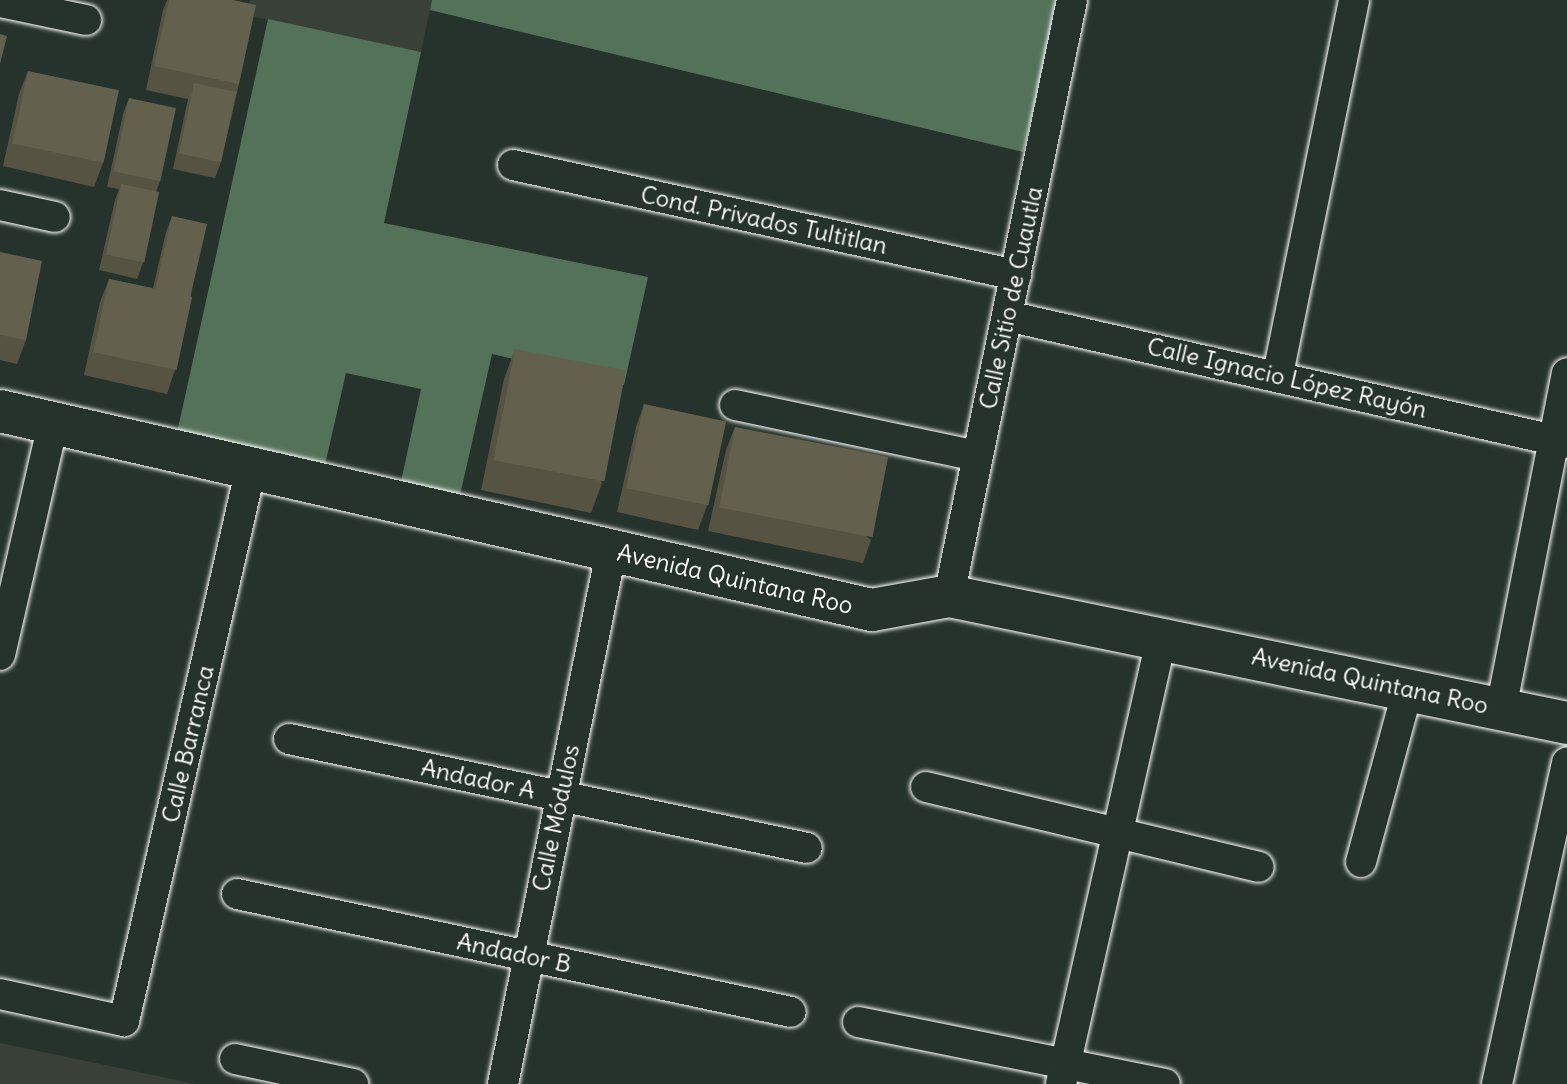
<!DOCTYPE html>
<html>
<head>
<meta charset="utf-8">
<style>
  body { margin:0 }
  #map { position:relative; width:1567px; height:1084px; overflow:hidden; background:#26332d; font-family:Delius,sans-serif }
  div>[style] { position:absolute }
  .built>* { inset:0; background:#394037 }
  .green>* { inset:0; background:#54725a }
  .roads { filter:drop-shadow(0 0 2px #fff) drop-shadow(0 0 2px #fff) }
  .minor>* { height:30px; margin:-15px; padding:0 15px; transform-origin:15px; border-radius:15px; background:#26332d }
  .secondary>* { height:42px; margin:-21px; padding:0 21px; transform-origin:21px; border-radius:21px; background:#26332d }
  .wall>* { inset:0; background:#565343 }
  .building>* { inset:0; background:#64604e; transform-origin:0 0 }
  span { translate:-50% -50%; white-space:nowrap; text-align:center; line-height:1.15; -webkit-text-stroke:7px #26332d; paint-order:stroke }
  .street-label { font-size:24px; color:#fff }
</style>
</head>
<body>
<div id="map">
  <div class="built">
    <div style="clip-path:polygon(250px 0,432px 0,421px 52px,246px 15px)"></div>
    <div style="clip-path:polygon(0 1043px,196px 1084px,0 1084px)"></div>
  </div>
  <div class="green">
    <div style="clip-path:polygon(432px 0,1061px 0,1023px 152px,430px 10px)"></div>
    <div style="clip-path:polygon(268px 19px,421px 52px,384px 223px,648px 277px,624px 385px,492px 354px,456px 513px,397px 500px,421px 389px,346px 373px,322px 478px,175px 442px)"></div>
  </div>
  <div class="roads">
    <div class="minor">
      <div style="left:0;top:2px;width:88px;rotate:11.8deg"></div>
      <div style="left:513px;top:165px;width:515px;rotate:12.34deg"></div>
      <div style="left:0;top:205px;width:56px;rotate:12.3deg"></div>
      <div style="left:1007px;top:316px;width:574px;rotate:12.78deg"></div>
      <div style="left:1278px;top:374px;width:382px;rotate:-78.5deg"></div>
      <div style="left:735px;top:405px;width:248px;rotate:11.9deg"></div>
      <div style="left:949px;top:596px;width:609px;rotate:-78.34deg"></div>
      <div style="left:0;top:655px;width:237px;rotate:-77.1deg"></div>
      <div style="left:1501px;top:709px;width:342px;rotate:-78.9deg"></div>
      <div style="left:289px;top:739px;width:529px;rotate:11.88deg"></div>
      <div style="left:926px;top:787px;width:342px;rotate:13.5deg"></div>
      <div style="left:1361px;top:862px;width:179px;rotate:-74.8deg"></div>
      <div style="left:237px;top:894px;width:566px;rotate:12.02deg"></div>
      <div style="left:0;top:994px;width:127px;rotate:12.3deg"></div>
      <div style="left:124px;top:1021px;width:567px;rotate:-77.07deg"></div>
      <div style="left:858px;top:1022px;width:313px;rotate:11.4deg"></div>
      <div style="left:235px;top:1059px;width:121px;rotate:12deg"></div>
      <div style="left:503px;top:1084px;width:543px;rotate:-78.52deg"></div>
      <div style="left:1061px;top:1084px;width:459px;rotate:-77.3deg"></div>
      <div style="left:1497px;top:1084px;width:329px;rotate:-77.7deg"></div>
    </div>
    <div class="secondary">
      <div style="left:0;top:411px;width:894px;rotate:12.86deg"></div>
      <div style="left:872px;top:610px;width:78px;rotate:-10.3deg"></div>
      <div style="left:949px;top:596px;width:631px;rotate:11.61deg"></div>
    </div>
  </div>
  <div class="wall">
    <div style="clip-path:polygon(167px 0,233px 0,239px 84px,221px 162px,215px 178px,173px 169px,188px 99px,146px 90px,163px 10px)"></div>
    <div style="clip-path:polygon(28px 71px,103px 163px,94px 187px,3px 166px,19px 94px)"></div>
    <div style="clip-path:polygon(129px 98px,160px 181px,156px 192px,143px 263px,137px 279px,99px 270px,115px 200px,119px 189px,107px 187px,123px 114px)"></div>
    <div style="clip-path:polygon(172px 216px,191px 296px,175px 370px,167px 394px,84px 375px,100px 302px,109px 279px,153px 288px,166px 232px)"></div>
    <div style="clip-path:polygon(0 252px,26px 340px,17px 364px,0 360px)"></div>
    <div style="clip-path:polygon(515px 349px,602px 483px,591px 513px,481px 490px,504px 379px)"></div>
    <div style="clip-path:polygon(644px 404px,707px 506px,698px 530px,617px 512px,636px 427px)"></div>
    <div style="clip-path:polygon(735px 427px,871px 540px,863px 563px,708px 531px,726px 450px)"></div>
  </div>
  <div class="building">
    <div style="clip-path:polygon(169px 0,233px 0,256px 5px,239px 84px,154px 66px)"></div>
    <div style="clip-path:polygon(0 34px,7px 36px,0 64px)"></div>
    <div style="left:28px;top:71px;width:93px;height:74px;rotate:12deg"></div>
    <div style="left:194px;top:83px;width:43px;height:72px;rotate:12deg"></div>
    <div style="left:129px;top:98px;width:48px;height:75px;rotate:12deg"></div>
    <div style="left:121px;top:184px;width:39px;height:72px;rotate:12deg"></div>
    <div style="left:172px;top:216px;width:36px;height:75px;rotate:13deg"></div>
    <div style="clip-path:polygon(0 252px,42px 261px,26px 340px,0 335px)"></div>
    <div style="left:109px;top:279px;width:85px;height:75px;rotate:12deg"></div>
    <div style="left:515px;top:349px;width:113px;height:113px;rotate:11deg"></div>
    <div style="left:644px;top:404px;width:84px;height:86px;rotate:12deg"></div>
    <div style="left:735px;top:427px;width:156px;height:82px;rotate:11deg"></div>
  </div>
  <div class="street-label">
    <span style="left:764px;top:220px;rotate:12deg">Cond. Privados Tultitlan</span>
    <span style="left:1011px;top:298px;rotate:-78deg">Calle Sitio de Cuautla</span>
    <span style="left:1287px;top:378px;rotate:13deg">Calle Ignacio López Rayón</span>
    <span style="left:735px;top:579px;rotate:13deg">Avenida Quintana Roo</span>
    <span style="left:1370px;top:681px;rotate:12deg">Avenida Quintana Roo</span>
    <span style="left:188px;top:744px;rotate:-77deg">Calle Barranca</span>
    <span style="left:478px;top:779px;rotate:12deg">Andador A</span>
    <span style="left:556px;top:818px;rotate:-78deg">Calle Módulos</span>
    <span style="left:514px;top:953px;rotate:12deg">Andador B</span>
  </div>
</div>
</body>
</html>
